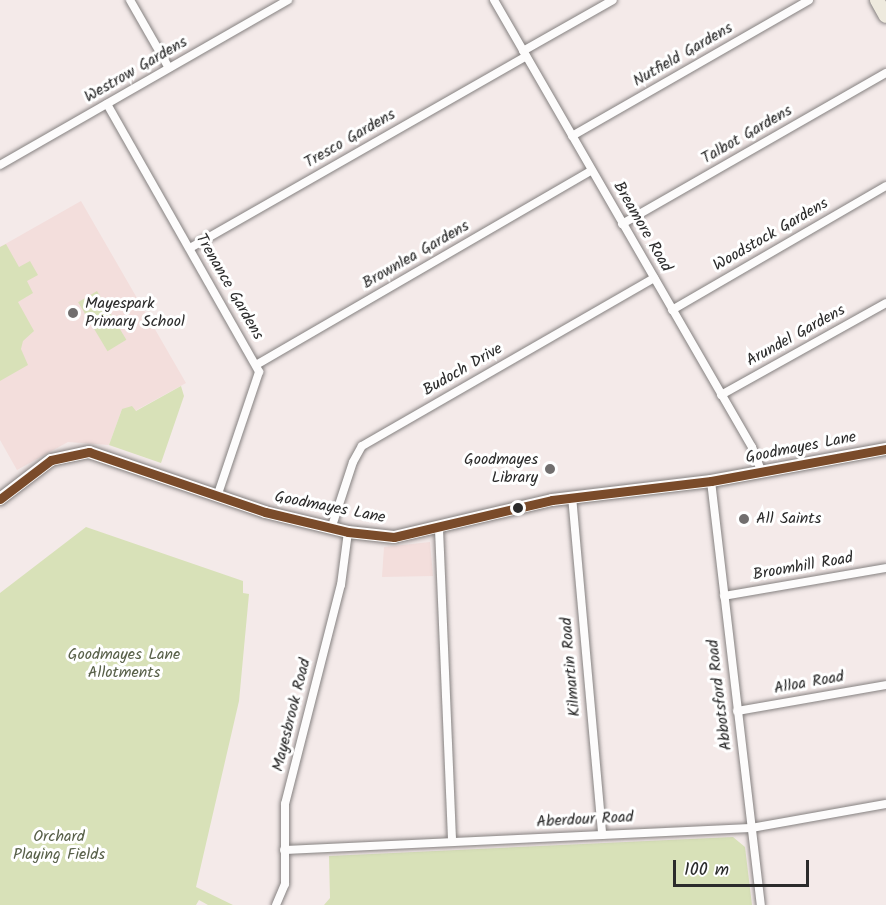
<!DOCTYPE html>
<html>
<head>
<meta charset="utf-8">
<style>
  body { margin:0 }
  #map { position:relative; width:886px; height:905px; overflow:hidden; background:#f4eae9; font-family:Kalam,sans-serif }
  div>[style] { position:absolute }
  .built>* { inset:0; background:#f3dedc }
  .green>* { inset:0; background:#d8e1b8; transform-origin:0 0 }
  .roads { filter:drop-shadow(0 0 2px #858180) drop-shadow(0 0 2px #858180) }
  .street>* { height:8px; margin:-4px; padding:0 4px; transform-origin:4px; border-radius:4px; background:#fdfcfc }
  .secondary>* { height:12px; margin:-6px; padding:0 6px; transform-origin:6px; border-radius:6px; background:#fdfcfc }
  .primary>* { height:14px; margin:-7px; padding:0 7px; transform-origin:7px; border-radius:7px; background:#eeeade }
  .bus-1>* { height:9px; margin:-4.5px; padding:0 4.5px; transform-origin:4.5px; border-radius:4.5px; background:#7a4b2a }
  .dots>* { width:16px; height:16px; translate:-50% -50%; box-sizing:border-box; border:3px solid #fff; border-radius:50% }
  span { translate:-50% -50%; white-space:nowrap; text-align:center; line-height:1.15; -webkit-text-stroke:6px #fff; paint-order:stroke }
  .street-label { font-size:16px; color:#2b2b2b }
  .poi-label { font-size:16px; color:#2b2b2b }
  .left { translate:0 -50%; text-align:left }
  .right { translate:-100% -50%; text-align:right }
  .park-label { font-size:16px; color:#586049 }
  .scale { position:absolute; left:673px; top:860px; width:136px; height:27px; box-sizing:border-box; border:3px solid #2b2b2b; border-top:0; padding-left:8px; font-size:18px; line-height:21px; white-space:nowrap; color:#2b2b2b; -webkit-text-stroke:4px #fff; paint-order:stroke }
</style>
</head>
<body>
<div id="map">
  <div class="built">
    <div style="clip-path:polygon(81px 201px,186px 383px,135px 411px,122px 409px,109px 445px,68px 442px,17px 470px,0 440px,0 247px)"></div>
    <div style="clip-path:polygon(430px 542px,433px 576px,382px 577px,384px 547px)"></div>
  </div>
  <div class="green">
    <div style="clip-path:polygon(6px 244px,19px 267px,30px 261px,38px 275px,27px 281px,33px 293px,18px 302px,34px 331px,23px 341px,21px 349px,28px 365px,0 381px,0 247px)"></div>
    <div style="left:97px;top:291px;width:57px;height:22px;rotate:59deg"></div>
    <div style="clip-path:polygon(181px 386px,184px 396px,161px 463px,109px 445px,122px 409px,132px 406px,136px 411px)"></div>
    <div style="clip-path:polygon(86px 527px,243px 581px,243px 593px,249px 594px,239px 701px,196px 887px,233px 905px,208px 905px,199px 900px,196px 905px,0 905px,0 593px)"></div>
    <div style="clip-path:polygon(733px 837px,745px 847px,752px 905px,324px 905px,330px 898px,329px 856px)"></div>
  </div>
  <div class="roads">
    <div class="street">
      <div style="left:130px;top:0;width:78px;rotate:60.2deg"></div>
      <div style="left:494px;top:0;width:516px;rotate:60.01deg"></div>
      <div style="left:752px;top:447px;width:26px;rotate:69deg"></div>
      <div style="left:523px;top:51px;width:103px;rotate:-29.5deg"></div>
      <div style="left:107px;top:104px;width:308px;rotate:60.4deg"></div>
      <div style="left:259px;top:372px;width:129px;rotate:108.6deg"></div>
      <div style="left:572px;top:136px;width:273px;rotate:-29.8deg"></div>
      <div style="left:0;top:165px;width:332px;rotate:-29.8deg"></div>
      <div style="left:622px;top:224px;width:304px;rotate:-29.8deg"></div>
      <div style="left:190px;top:248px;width:387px;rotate:-29.7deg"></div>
      <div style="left:672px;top:310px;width:247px;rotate:-30.1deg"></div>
      <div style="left:256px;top:365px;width:388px;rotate:-30.1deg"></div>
      <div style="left:721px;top:395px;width:189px;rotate:-29.1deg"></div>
      <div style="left:711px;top:481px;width:427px;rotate:83.3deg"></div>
      <div style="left:572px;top:496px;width:340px;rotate:84.9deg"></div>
      <div style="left:332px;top:526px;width:67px;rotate:-71.8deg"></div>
      <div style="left:353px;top:462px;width:18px;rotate:-61deg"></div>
      <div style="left:362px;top:446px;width:337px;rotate:-29.9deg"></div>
      <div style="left:439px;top:529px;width:313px;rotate:87.6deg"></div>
      <div style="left:724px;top:596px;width:164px;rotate:-9.8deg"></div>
      <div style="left:737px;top:711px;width:151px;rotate:-9.9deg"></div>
      <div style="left:284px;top:850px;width:468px;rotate:-2.7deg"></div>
      <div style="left:751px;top:828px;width:137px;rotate:-10.1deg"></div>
      <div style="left:276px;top:905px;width:23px;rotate:-67deg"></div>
      <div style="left:285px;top:884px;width:80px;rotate:-90deg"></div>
      <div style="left:285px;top:804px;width:226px;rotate:-75.7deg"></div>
      <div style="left:341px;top:585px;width:53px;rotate:-82.5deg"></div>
    </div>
    <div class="secondary">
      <div style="left:0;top:499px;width:64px;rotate:-37.4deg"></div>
      <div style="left:51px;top:460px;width:39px;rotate:-12deg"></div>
      <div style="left:89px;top:452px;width:186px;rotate:18.8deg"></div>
      <div style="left:265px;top:512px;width:85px;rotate:13.5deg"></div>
      <div style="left:348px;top:532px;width:46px;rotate:6.2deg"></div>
      <div style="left:394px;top:537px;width:162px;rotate:-13.2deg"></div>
      <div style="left:552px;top:500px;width:160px;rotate:-6.8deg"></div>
      <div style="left:711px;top:481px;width:178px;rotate:-10.4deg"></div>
    </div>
    <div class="primary">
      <div style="left:877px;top:0;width:18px;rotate:61deg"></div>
    </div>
  </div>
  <div class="bus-1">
    <div style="left:0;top:499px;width:64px;rotate:-37.4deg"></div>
    <div style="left:51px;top:460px;width:39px;rotate:-12deg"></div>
    <div style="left:89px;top:452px;width:186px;rotate:18.8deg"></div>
    <div style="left:265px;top:512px;width:85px;rotate:13.5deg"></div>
    <div style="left:348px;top:532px;width:46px;rotate:6.2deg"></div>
    <div style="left:394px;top:537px;width:162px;rotate:-13.2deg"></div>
    <div style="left:552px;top:500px;width:160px;rotate:-6.8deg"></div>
    <div style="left:711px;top:481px;width:178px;rotate:-10.4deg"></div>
  </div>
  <div class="dots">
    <div style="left:73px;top:313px;background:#716e6e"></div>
    <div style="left:550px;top:469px;background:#716e6e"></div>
    <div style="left:518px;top:508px;background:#2b2b2b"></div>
    <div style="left:744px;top:519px;background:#716e6e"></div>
  </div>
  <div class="street-label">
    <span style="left:683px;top:55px;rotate:-30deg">Nutfield Gardens</span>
    <span style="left:136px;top:70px;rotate:-30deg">Westrow Gardens</span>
    <span style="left:747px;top:135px;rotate:-30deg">Talbot Gardens</span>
    <span style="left:350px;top:139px;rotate:-30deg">Tresco Gardens</span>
    <span style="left:642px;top:227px;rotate:60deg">Breamore Road</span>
    <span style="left:771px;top:235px;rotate:-30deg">Woodstock Gardens</span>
    <span style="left:416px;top:255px;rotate:-30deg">Brownlea Gardens</span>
    <span style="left:229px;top:287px;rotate:60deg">Trenance Gardens</span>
    <span style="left:796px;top:336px;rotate:-29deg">Arundel Gardens</span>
    <span style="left:463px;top:370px;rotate:-30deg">Budoch Drive</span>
    <span style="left:801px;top:448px;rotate:-11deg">Goodmayes Lane</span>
    <span style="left:330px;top:508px;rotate:11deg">Goodmayes Lane</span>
    <span style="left:803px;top:567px;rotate:-10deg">Broomhill Road</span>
    <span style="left:571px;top:667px;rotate:-95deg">Kilmartin Road</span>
    <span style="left:809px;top:683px;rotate:-10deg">Alloa Road</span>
    <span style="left:720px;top:695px;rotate:-97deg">Abbotsford Road</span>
    <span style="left:292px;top:715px;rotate:-76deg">Mayesbrook Road</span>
    <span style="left:585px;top:820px;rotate:-3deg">Aberdour Road</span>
  </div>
  <div class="poi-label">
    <span class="left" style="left:85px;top:313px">Mayespark<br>Primary School</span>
    <span class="right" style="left:538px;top:469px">Goodmayes<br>Library</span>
    <span class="left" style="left:756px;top:519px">All Saints</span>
  </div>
  <div class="park-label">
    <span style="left:124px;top:664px">Goodmayes Lane<br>Allotments</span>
    <span style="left:59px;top:846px">Orchard<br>Playing Fields</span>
  </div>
  <div class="scale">100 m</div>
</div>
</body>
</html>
